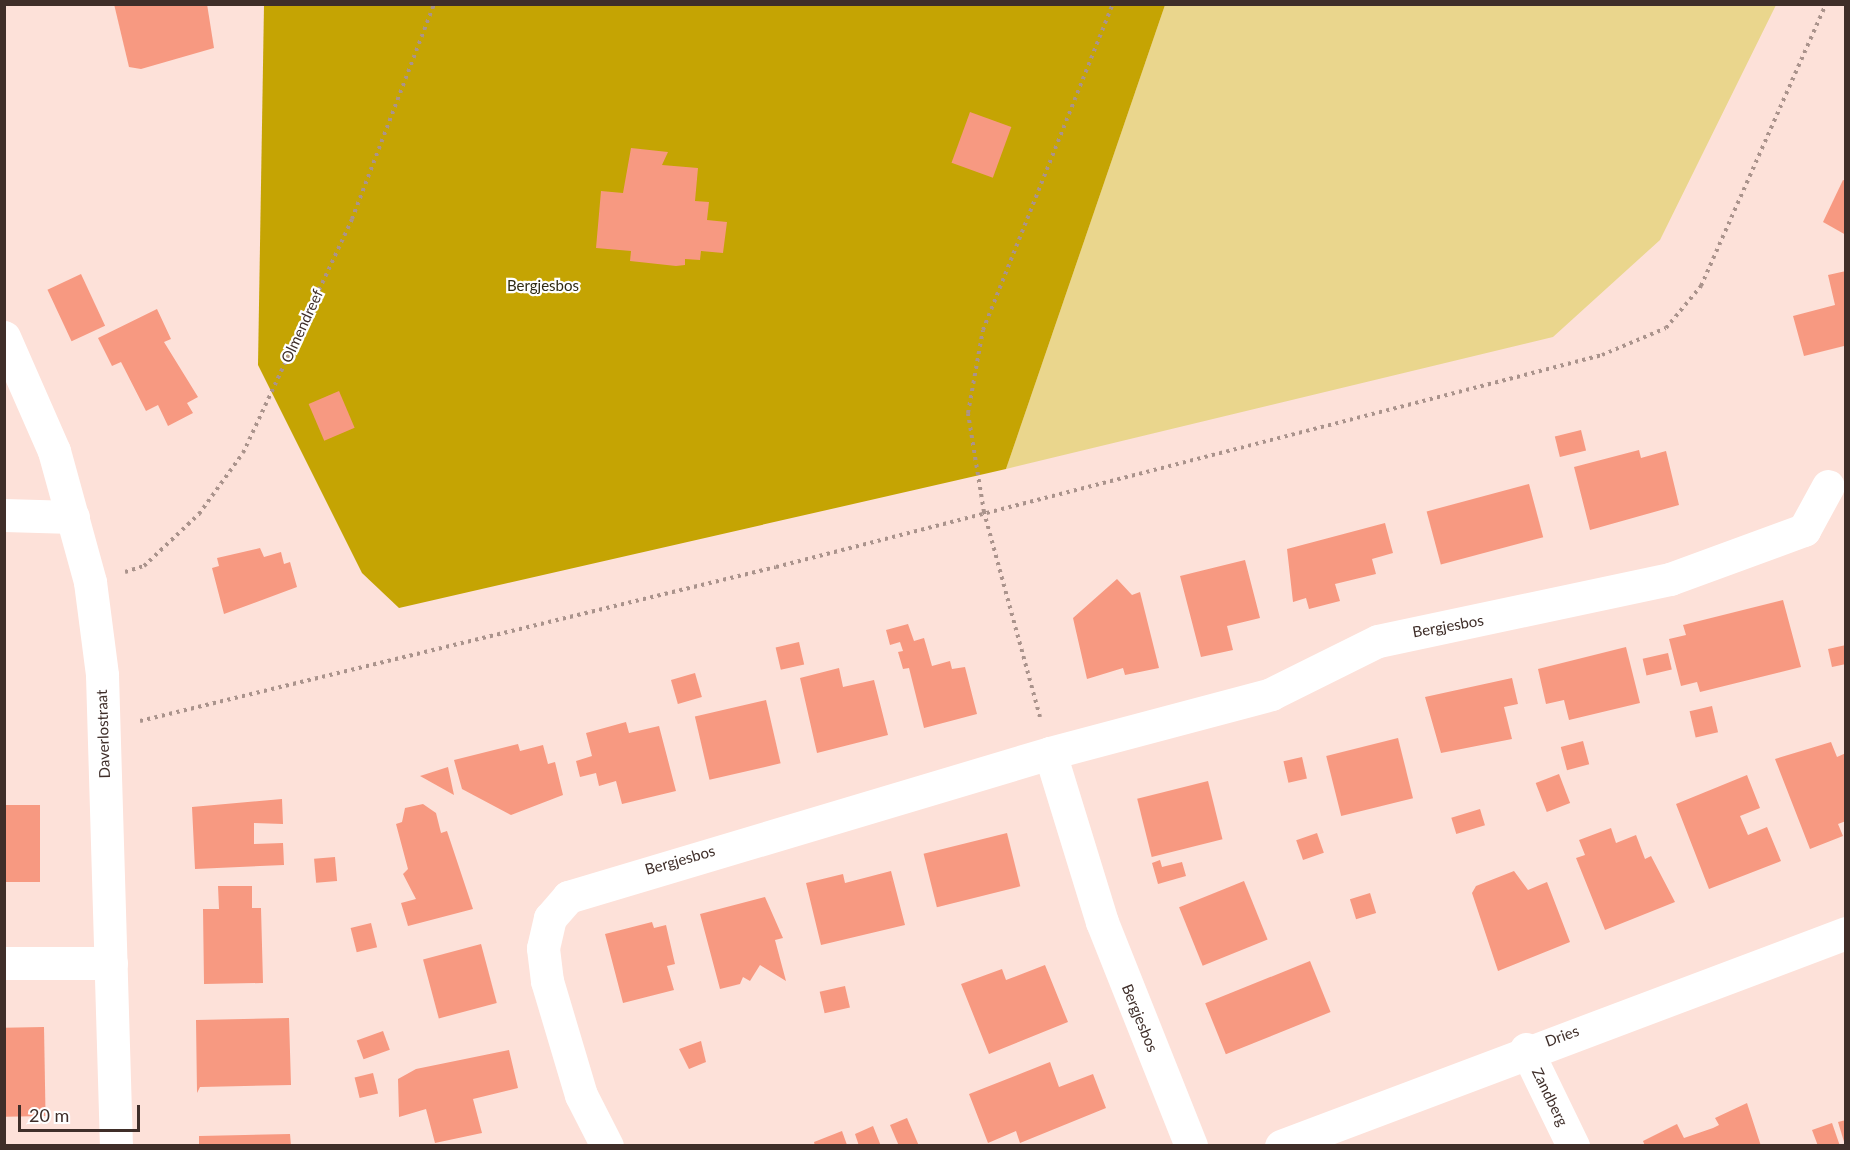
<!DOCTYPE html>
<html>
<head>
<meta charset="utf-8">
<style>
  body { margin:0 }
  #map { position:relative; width:1850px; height:1150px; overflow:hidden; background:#fde1d9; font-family:Lato,sans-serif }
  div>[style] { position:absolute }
  .green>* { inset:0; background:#ead68d }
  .forest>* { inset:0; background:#c5a403 }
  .building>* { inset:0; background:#f79981; transform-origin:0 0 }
  .path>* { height:4px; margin-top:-2px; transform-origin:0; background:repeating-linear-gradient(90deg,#aa938c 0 3px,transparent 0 7.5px) }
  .minor>* { height:33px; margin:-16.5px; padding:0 16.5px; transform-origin:16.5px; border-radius:16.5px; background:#fff }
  span { translate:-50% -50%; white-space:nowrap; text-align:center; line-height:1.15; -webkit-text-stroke:4.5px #fff; paint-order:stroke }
  .park-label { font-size:15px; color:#302b15 }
  .street-label { font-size:15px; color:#3f2e29 }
  .frame { position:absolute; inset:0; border:6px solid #3f2e29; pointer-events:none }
  .scale { position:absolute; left:18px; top:1105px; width:122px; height:27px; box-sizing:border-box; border:3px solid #3f2e29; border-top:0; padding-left:8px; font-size:18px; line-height:21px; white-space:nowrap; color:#3f2e29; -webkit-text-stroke:4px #fff; paint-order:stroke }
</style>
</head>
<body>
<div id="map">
  <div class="green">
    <div style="clip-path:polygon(1165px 5px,1165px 4px,1776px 5px,1660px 240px,1553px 337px,1006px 469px)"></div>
  </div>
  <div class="forest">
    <div style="clip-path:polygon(264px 5px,1165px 5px,1006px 469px,399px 608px,362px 573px,258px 365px)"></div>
  </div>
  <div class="building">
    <div style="clip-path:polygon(114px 4px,207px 4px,214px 48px,141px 69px,129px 67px)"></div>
    <div style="left:970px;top:112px;width:44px;height:54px;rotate:20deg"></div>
    <div style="clip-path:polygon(631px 148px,668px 152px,662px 165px,698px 168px,695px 201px,709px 202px,707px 220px,727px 222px,723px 253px,701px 251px,700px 260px,685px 259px,685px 265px,676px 266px,630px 261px,631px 251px,596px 248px,601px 191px,623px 193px)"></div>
    <div style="clip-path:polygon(1843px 180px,1846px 181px,1846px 235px,1823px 222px)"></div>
    <div style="clip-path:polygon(1846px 271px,1844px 346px,1804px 356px,1793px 316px,1835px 305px,1828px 275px)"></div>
    <div style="left:81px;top:274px;width:57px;height:37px;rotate:65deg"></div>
    <div style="clip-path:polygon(157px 309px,171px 339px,164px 342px,198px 397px,187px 403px,193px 413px,168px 426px,158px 405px,146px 411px,121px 362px,112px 366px,98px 338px)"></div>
    <div style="left:339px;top:391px;width:40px;height:33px;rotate:67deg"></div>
    <div style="left:1581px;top:430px;width:21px;height:27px;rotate:76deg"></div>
    <div style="clip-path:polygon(1639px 450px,1641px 458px,1666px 451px,1679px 505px,1590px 530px,1574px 467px)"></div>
    <div style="left:1529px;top:484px;width:55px;height:106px;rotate:75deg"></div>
    <div style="clip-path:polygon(1385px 523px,1393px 553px,1372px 559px,1376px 574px,1335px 584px,1340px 601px,1309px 609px,1306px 598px,1293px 602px,1287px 549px)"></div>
    <div style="clip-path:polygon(260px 548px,264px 557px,281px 552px,284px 564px,290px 562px,297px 587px,224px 614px,212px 568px,219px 566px,217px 558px)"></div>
    <div style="clip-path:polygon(1245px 560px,1260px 618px,1227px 626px,1233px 650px,1201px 657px,1180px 576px)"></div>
    <div style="clip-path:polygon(1117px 579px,1132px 595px,1140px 592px,1159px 668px,1125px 675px,1123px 668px,1087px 679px,1073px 618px)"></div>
    <div style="clip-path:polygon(1783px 600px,1801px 667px,1700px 692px,1697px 682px,1681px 686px,1669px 639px,1686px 635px,1683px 625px)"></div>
    <div style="clip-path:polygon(908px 624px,914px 641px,924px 638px,932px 666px,950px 661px,952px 669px,965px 667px,977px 714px,924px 728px,909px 668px,903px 669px,898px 652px,903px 651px,900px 642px,890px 645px,886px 630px)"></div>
    <div style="left:799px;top:642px;width:23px;height:24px;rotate:77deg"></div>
    <div style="clip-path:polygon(1846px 645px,1846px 664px,1832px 667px,1828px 649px)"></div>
    <div style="clip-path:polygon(1626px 647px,1640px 703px,1569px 720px,1564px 700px,1546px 704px,1538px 669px)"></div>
    <div style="left:1668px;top:653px;width:17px;height:26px;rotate:77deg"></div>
    <div style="clip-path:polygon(839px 668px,843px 687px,874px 680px,888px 735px,817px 753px,800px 678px)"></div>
    <div style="left:695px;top:673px;width:25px;height:25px;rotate:74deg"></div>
    <div style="clip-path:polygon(1512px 678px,1518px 704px,1504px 707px,1512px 739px,1441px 753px,1425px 697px)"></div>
    <div style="left:766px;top:700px;width:65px;height:73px;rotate:77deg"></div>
    <div style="left:1712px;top:706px;width:27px;height:23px;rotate:77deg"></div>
    <div style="clip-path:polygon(626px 722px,629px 733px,659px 726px,676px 791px,622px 804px,616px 781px,599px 786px,596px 773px,580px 777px,576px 761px,592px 756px,586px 733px)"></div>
    <div style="left:1398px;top:738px;width:62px;height:74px;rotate:76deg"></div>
    <div style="left:1583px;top:741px;width:24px;height:23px;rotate:75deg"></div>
    <div style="clip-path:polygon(1831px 742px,1837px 757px,1846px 753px,1846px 821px,1838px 824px,1843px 836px,1810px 849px,1775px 759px)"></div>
    <div style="clip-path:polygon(518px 744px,520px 751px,543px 745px,548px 764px,555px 762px,563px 795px,511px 815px,462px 789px,454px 760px)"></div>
    <div style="left:1302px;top:757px;width:22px;height:19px;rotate:77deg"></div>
    <div style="clip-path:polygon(448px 767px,454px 795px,420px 776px)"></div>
    <div style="left:1559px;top:774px;width:31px;height:25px;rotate:69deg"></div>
    <div style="clip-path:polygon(1747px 775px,1760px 808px,1740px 816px,1748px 835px,1767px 827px,1781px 861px,1709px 889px,1676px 804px)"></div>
    <div style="left:1208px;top:781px;width:60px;height:73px;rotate:76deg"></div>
    <div style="clip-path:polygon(282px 799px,283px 824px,254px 823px,254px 844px,283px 843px,284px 865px,195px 869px,192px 807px)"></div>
    <div style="clip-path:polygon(423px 804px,436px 813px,441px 833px,447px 831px,473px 909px,408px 926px,401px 903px,416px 899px,403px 874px,408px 869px,396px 824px,402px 822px,405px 808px)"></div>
    <div style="left:40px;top:805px;width:77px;height:36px;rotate:90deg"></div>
    <div style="left:1480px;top:809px;width:17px;height:30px;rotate:73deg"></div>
    <div style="clip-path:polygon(1611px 828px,1616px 843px,1636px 835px,1645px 859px,1651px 856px,1675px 902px,1605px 930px,1576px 858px,1585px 855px,1579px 840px)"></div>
    <div style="left:1007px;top:833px;width:55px;height:86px;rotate:76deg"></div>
    <div style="left:1317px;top:833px;width:21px;height:22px;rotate:71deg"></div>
    <div style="left:335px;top:857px;width:24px;height:21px;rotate:85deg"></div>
    <div style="clip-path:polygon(1160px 860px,1162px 867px,1182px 862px,1186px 876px,1158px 884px,1152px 863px)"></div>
    <div style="clip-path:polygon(891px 871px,905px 925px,821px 945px,806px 883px,843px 874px,845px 883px)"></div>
    <div style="clip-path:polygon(1514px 871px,1528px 890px,1547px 882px,1570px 942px,1498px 971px,1472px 893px,1476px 886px)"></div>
    <div style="left:1244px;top:881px;width:63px;height:70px;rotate:68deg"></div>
    <div style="clip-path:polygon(218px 886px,252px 886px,252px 908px,261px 908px,263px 983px,204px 984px,203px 909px,219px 909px)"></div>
    <div style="left:1370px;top:893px;width:21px;height:21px;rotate:73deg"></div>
    <div style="clip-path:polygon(765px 897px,783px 938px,775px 940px,786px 981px,760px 965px,750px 981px,743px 977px,740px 984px,720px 989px,700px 914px)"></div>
    <div style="clip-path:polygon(652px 922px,654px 928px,666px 925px,675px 964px,667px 966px,674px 990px,623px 1003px,605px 934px)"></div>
    <div style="left:371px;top:923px;width:25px;height:21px;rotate:76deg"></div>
    <div style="left:481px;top:944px;width:61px;height:60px;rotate:75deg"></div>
    <div style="left:1310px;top:961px;width:55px;height:113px;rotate:68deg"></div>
    <div style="clip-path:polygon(1045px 965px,1068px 1022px,989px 1054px,961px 984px,1002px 969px,1006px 980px)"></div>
    <div style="left:845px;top:986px;width:22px;height:26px;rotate:77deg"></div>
    <div style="clip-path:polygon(289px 1018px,291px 1085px,200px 1087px,197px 1093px,196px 1020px)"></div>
    <div style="left:44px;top:1027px;width:89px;height:40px;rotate:89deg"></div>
    <div style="left:383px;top:1031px;width:20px;height:28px;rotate:70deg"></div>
    <div style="clip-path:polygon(701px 1041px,706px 1062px,689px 1069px,679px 1049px)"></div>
    <div style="clip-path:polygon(509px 1050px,518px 1088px,473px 1099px,482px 1133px,435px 1143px,426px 1109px,399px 1117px,398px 1079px,416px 1069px)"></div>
    <div style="clip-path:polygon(1050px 1062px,1059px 1087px,1093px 1074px,1106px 1108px,1020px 1143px,1016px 1131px,988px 1143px,969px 1094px)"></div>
    <div style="left:373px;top:1073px;width:21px;height:19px;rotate:76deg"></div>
    <div style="clip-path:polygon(1747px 1103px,1761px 1146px,1645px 1146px,1643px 1141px,1677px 1124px,1684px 1138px,1713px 1128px,1719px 1125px,1715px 1118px)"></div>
    <div style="clip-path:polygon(907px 1118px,919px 1146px,899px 1146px,890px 1125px)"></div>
    <div style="clip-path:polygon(1846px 1120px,1846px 1145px,1845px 1145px,1838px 1122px)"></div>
    <div style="clip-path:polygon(1832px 1123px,1840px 1146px,1818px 1146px,1812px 1130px)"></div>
    <div style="clip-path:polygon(873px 1126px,881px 1146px,859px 1146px,855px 1134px)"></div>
    <div style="clip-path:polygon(842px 1131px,847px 1145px,815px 1146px,814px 1142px)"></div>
    <div style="clip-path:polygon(290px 1134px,291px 1146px,199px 1146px,199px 1136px)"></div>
  </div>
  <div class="path">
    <div style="left:125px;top:572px;width:20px;rotate:-18deg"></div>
    <div style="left:144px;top:566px;width:76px;rotate:-43.4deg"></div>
    <div style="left:199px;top:514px;width:75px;rotate:-54.2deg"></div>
    <div style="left:243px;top:453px;width:258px;rotate:-65deg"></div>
    <div style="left:352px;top:219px;width:230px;rotate:-69.1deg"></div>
    <div style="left:1040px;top:717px;width:213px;rotate:-105.3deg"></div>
    <div style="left:984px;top:512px;width:100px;rotate:-99.2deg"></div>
    <div style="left:968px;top:413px;width:84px;rotate:-79.8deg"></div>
    <div style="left:983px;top:330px;width:351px;rotate:-68.3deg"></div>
    <div style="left:140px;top:721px;width:654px;rotate:-13.61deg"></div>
    <div style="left:776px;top:567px;width:853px;rotate:-14.39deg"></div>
    <div style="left:1602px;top:355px;width:69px;rotate:-22.9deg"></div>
    <div style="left:1666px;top:328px;width:55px;rotate:-50.2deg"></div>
    <div style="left:1701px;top:286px;width:308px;rotate:-66.1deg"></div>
  </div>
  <div class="minor">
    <div style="left:4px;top:337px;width:124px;rotate:66.3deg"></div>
    <div style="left:54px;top:451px;width:136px;rotate:74.6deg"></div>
    <div style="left:90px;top:582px;width:94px;rotate:82.6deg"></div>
    <div style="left:102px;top:675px;width:471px;rotate:88.3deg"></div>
    <div style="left:4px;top:515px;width:69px;rotate:1.7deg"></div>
    <div style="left:1050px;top:753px;width:177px;rotate:72.9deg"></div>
    <div style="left:1102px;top:922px;width:241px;rotate:68.3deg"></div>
    <div style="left:4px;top:963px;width:107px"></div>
    <div style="left:1526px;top:1049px;width:108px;rotate:64.1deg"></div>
    <div style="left:607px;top:1146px;width:57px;rotate:-117deg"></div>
    <div style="left:581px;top:1095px;width:119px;rotate:-106.6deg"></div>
    <div style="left:547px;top:981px;width:33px;rotate:-97deg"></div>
    <div style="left:543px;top:948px;width:31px;rotate:-77deg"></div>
    <div style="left:550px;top:918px;width:28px;rotate:-49deg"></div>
    <div style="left:568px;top:897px;width:503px;rotate:-16.63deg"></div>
    <div style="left:1050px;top:753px;width:229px;rotate:-14.9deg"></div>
    <div style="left:1271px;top:694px;width:119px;rotate:-26.4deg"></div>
    <div style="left:1378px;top:641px;width:299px;rotate:-12deg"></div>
    <div style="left:1670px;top:579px;width:143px;rotate:-20.1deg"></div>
    <div style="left:1804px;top:530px;width:50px;rotate:-61.4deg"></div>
    <div style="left:1281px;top:1146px;width:604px;rotate:-20.66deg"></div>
  </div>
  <div class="park-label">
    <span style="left:543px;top:286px">Bergjesbos</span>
  </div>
  <div class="street-label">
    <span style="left:302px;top:326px;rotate:-65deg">Olmendreef</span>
    <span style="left:1448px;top:626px;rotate:-10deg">Bergjesbos</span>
    <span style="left:103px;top:734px;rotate:-92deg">Daverlostraat</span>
    <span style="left:680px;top:860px;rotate:-16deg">Bergjesbos</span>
    <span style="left:1140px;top:1018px;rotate:68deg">Bergjesbos</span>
    <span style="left:1562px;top:1036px;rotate:-20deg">Dries</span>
    <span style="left:1550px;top:1097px;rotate:64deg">Zandberg</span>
  </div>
  <div class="frame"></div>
  <div class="scale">20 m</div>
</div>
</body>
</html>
